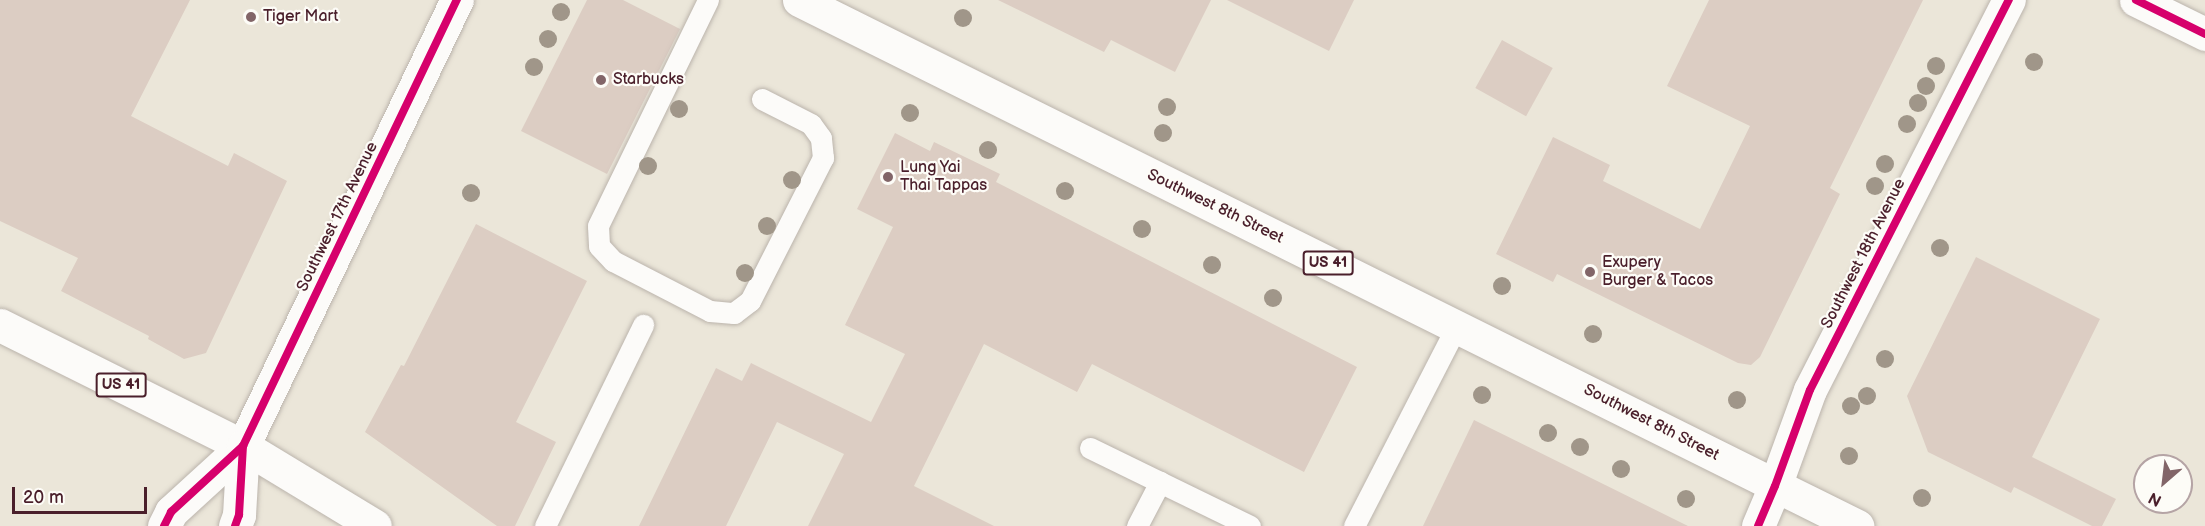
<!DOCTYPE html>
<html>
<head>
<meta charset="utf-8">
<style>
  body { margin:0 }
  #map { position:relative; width:2205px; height:526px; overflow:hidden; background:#ebe6d9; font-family:"Balsamiq Sans",sans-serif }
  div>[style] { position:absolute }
  .building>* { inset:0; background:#dccdc3; transform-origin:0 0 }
  .roads { filter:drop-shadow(0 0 2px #bbb4ac) drop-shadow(0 0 2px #bbb4ac) }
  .lane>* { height:21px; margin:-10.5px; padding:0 10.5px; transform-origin:10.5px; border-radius:10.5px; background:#fcfbf9 }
  .street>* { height:33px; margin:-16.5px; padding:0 16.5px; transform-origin:16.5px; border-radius:16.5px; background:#fcfbf9 }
  .secondary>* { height:33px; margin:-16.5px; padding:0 16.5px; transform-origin:16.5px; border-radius:16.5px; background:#fcfbf9 }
  .primary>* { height:33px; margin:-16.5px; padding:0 16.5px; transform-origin:16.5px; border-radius:16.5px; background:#fcfbf9 }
  .cycleway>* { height:8px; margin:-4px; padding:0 4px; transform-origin:4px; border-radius:4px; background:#d6006c }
  .trees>* { width:18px; height:18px; margin:-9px; border-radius:50%; background:#a09689 }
  .dots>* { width:16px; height:16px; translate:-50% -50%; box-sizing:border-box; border:3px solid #fdfcf7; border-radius:50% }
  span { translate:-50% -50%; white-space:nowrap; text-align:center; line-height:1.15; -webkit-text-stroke:4.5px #fdfcf7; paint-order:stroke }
  .shield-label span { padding:2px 4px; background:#fdfcf7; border:2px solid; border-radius:4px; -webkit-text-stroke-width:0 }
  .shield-label { font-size:15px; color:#4a1f2b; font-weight:700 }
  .poi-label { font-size:16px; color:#4a1f2b }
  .left { translate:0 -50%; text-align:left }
  .street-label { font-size:16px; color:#4a1f2b }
  .north { position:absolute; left:2133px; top:454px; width:60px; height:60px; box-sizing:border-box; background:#fdfcf7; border:2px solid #b5a4a5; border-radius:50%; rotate:208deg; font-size:16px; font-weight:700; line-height:24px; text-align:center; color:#4a1f2b }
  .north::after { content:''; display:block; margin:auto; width:21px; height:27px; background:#826568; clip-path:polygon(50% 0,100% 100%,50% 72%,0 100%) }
  .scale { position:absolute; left:12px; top:487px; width:135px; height:27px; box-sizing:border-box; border:3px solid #4a1f2b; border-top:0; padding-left:8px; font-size:18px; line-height:21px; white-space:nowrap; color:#4a1f2b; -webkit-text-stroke:4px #fdfcf7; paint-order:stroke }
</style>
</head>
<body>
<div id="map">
  <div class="building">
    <div style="clip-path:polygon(0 0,190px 0,131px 116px,228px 166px,234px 153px,287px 181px,206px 353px,184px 359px,148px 339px,149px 336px,61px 291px,78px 258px,0 221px)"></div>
    <div style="clip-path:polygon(587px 0,623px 0,680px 29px,607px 174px,521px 131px)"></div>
    <div style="clip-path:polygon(998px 0,1211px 0,1175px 72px,1111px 40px,1104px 52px)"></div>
    <div style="clip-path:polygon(1227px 0,1354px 0,1329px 51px)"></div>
    <div style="clip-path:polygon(1709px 0,1923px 0,1830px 188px,1840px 194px,1760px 357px,1751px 365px,1738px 363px,1557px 274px,1553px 282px,1496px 254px,1553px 137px,1610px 165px,1603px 181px,1700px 229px,1750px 126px,1667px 86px)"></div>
    <div style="left:1502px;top:40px;width:58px;height:55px;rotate:29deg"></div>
    <div style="clip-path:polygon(895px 133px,930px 151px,934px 142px,1000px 174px,996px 182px,1357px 367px,1304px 472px,1092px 364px,1077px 392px,984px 344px,914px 486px,994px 526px,808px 526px,844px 454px,777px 422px,726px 526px,639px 526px,716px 368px,742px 381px,751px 363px,871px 422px,905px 354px,845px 325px,893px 227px,857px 209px)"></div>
    <div style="clip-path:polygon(476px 224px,587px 281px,516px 422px,556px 442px,515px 526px,497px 526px,365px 432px,401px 365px,404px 366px)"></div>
    <div style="clip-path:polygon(1976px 257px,2100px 319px,2032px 457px,2116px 499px,2102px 526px,2092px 526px,2014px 487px,2011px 493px,1928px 452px,1907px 396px)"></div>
    <div style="clip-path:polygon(1474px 420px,1688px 526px,1423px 526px)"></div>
  </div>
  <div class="roads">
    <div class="lane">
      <div style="left:708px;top:0;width:251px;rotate:116deg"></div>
      <div style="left:598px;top:226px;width:20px;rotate:87deg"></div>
      <div style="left:599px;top:246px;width:21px;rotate:47deg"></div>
      <div style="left:613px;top:261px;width:109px;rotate:27.3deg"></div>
      <div style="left:710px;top:311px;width:24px;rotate:5deg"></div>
      <div style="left:734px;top:313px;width:20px;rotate:-37deg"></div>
      <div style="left:750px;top:301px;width:161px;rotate:-63deg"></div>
      <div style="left:823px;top:158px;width:20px;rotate:-96deg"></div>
      <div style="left:821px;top:138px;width:17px;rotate:-126deg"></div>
      <div style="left:811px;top:124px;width:55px;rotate:-153deg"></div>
      <div style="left:1090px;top:448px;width:178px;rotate:26deg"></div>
      <div style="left:545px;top:526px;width:224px;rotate:-64deg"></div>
      <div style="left:1137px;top:526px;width:50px;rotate:-62.4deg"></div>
      <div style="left:1354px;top:526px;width:225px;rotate:-62.8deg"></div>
    </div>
    <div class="street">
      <div style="left:2136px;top:0;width:77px;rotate:26.2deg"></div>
      <div style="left:1758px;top:526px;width:43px;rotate:-67deg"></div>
      <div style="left:1775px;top:486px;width:102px;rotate:-70deg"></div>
      <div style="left:1810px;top:390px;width:438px;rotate:-63deg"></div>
    </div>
    <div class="secondary">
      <div style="left:164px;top:526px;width:16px;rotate:-63deg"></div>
      <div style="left:171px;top:512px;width:98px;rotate:-42.5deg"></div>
      <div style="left:235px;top:526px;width:12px;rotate:-70deg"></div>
      <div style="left:239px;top:515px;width:69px;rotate:-86.7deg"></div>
      <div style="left:243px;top:446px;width:495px;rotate:-64.4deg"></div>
    </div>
    <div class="primary">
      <div style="left:799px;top:0;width:1182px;rotate:26.43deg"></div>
      <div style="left:0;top:325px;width:271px;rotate:26.5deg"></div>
      <div style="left:243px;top:446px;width:154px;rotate:31.2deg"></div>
    </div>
  </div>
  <div class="cycleway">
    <div style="left:2136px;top:0;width:77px;rotate:26.2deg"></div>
    <div style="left:164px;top:526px;width:16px;rotate:-63deg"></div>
    <div style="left:171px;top:512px;width:98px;rotate:-42.5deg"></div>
    <div style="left:235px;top:526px;width:12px;rotate:-70deg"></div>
    <div style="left:239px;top:515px;width:69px;rotate:-86.7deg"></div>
    <div style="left:243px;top:446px;width:495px;rotate:-64.4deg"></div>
    <div style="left:1758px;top:526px;width:43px;rotate:-67deg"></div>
    <div style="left:1775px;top:486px;width:102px;rotate:-70deg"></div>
    <div style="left:1810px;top:390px;width:438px;rotate:-63deg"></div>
  </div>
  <div class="trees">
    <div style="left:561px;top:12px"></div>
    <div style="left:963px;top:18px"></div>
    <div style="left:548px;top:39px"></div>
    <div style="left:2034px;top:62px"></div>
    <div style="left:1936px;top:66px"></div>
    <div style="left:534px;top:67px"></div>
    <div style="left:1926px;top:86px"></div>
    <div style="left:1918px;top:103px"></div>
    <div style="left:1167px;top:107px"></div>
    <div style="left:679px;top:109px"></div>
    <div style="left:910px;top:113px"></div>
    <div style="left:1907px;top:124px"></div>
    <div style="left:1163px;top:133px"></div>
    <div style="left:988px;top:150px"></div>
    <div style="left:1885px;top:164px"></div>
    <div style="left:648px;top:166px"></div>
    <div style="left:792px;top:180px"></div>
    <div style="left:1875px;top:186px"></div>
    <div style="left:1065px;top:191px"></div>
    <div style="left:471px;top:193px"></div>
    <div style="left:767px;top:226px"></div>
    <div style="left:1142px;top:229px"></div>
    <div style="left:1940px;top:248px"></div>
    <div style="left:1212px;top:265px"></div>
    <div style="left:745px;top:273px"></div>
    <div style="left:1502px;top:286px"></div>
    <div style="left:1273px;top:298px"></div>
    <div style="left:1593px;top:334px"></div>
    <div style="left:1885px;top:359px"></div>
    <div style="left:1482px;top:395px"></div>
    <div style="left:1867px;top:396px"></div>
    <div style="left:1737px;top:400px"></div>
    <div style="left:1851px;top:406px"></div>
    <div style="left:1548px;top:433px"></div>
    <div style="left:1580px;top:447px"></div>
    <div style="left:1849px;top:456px"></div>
    <div style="left:1621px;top:469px"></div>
    <div style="left:1922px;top:498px"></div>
    <div style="left:1686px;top:499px"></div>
  </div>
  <div class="dots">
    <div style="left:251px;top:17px;background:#826568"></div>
    <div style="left:601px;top:80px;background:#826568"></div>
    <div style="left:888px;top:177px;background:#826568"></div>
    <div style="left:1590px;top:272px;background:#826568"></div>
  </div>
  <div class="shield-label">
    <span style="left:1328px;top:263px">US 41</span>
    <span style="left:121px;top:385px">US 41</span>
  </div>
  <div class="poi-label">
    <span class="left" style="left:263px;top:17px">Tiger Mart</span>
    <span class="left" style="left:613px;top:80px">Starbucks</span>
    <span class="left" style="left:900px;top:177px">Lung Yai<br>Thai Tappas</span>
    <span class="left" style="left:1602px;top:272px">Exupery<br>Burger &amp; Tacos</span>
  </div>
  <div class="street-label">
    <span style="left:1215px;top:207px;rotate:26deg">Southwest 8th Street</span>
    <span style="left:338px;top:217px;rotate:-64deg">Southwest 17th Avenue</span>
    <span style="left:1864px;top:254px;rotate:-63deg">Southwest 18th Avenue</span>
    <span style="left:1651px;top:423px;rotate:27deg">Southwest 8th Street</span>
  </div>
  <div class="north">N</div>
  <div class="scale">20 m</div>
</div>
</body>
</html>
